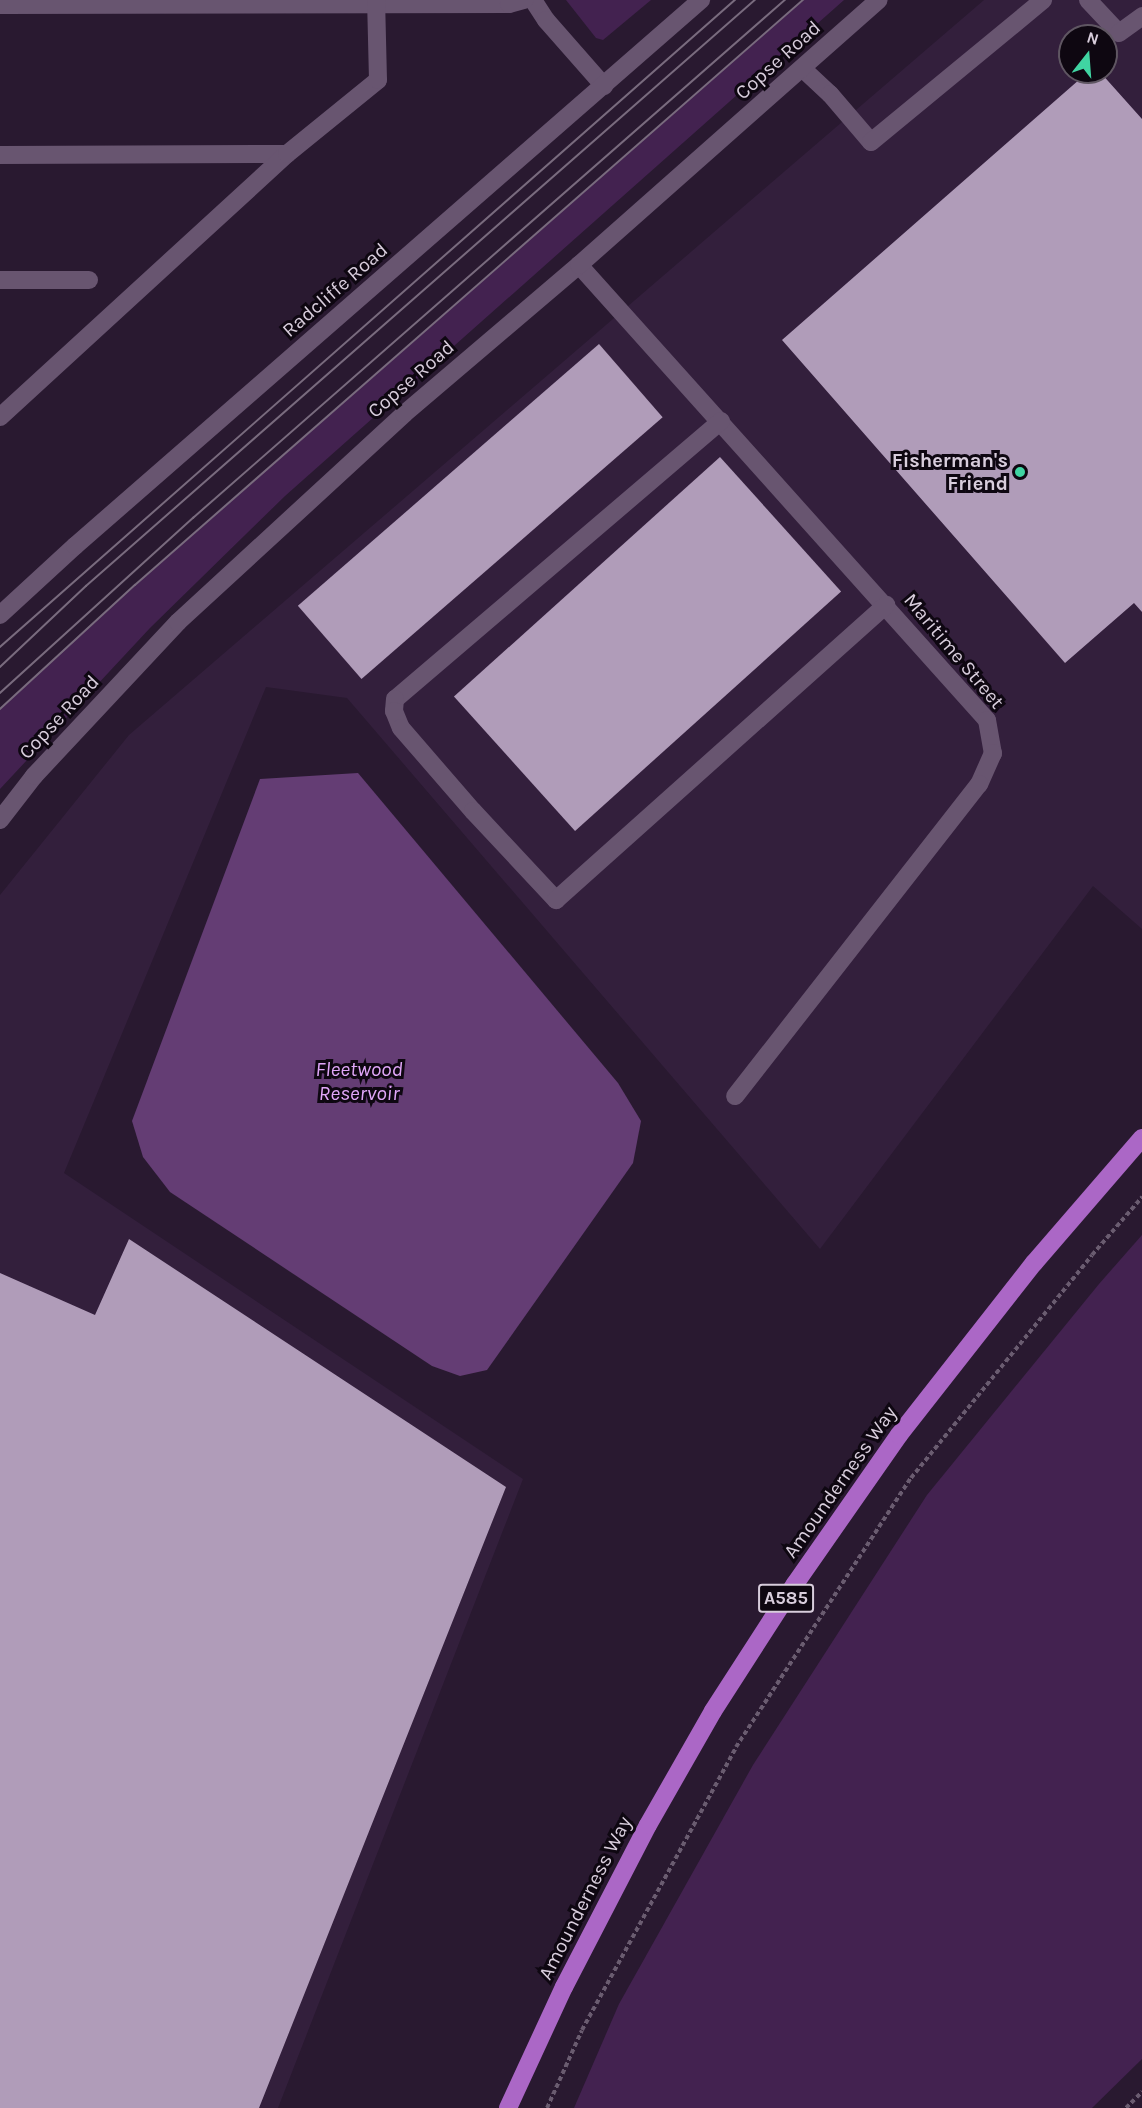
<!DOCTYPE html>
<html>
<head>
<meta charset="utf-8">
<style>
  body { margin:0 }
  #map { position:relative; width:1142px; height:2108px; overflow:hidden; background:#291930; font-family:Karla,sans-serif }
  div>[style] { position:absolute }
  .built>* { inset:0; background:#331f3c }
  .green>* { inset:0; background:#432250 }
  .water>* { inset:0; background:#643d74 }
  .building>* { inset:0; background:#b09cb9; transform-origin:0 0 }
  .path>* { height:4px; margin-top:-2px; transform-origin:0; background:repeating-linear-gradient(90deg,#6a5c70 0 4.5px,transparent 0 7.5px) }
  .minor>* { height:18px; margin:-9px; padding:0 9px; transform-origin:9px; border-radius:9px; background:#685570 }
  .highway>* { height:18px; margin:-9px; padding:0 9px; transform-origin:9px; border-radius:9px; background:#ab67c6 }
  .tram>* { height:1.5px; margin:-0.75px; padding:0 0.75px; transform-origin:0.75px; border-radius:0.75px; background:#796b7e }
  .dots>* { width:16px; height:16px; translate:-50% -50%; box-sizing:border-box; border:3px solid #0e0711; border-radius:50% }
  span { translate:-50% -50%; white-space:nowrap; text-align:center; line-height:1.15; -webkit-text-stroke:6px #0e0711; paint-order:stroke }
  .shield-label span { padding:2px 4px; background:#0e0711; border:2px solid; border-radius:4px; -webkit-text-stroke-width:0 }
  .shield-label { font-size:18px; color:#d8cddc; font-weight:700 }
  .street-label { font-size:20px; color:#d8cddc }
  .poi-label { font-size:20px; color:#d8cddc; font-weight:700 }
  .right { translate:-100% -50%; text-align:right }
  .water-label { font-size:21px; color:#e0a6f8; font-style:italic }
  .north { position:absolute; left:1058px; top:24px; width:60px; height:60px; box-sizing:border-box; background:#0e0711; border:2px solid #5f5662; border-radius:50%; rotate:17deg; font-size:16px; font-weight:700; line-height:24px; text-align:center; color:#d8cddc }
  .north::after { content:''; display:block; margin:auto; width:21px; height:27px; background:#40d4a2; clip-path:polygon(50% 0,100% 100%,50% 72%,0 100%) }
</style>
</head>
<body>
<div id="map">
  <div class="built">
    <div style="clip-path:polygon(evenodd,984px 0,1142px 0,1142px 929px,1093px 886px,820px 1249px,347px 698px,266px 687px,64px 1173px,523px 1479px,278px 2108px,0 2108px,0 895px,129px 735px,984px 0,1070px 36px,1106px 36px,1106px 72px,1070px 72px,1070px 36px)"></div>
  </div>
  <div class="green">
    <div style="clip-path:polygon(566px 0,651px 0,603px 40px,596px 38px)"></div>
    <div style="clip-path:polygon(803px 0,844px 0,285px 496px,150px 628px,0 789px,0 709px,135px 585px)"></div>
    <div style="clip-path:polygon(1142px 1235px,1142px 2059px,1092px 2108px,574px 2108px,619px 2004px,753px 1765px,927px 1495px,1099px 1284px)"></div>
  </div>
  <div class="water">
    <div style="clip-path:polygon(358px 773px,618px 1083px,641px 1121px,633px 1163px,487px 1370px,460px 1376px,432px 1366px,170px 1192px,143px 1157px,132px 1121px,260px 779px)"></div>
  </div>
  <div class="building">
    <div style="clip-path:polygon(1088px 72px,1100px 72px,1142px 119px,1142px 612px,1134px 603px,1065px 663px,782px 340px)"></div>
    <div style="left:599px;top:344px;width:97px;height:399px;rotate:49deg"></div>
    <div style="left:720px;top:457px;width:181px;height:358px;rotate:48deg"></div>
    <div style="clip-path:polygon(129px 1239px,506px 1487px,259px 2108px,0 2108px,0 1273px,95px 1315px)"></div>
  </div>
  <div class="path">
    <div style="left:547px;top:2108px;width:85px;rotate:-65.8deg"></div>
    <div style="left:582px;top:2030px;width:322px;rotate:-61.4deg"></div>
    <div style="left:736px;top:1747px;width:321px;rotate:-57deg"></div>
    <div style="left:911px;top:1478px;width:287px;rotate:-50.9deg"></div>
    <div style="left:1092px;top:1255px;width:77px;rotate:-49.2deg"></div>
    <div style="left:1126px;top:2108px;width:23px;rotate:-45deg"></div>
  </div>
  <div class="minor">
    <div style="left:533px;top:0;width:24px;rotate:57deg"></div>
    <div style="left:546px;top:20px;width:88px;rotate:48.7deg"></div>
    <div style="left:1088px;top:0;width:45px;rotate:46.8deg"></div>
    <div style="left:1119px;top:33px;width:29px;rotate:-36deg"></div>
    <div style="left:0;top:5px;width:509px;rotate:-0.11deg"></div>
    <div style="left:509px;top:4px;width:16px;rotate:-15deg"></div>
    <div style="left:803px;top:69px;width:37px;rotate:43deg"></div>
    <div style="left:830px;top:94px;width:63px;rotate:49.5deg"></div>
    <div style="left:871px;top:142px;width:223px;rotate:-39.5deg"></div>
    <div style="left:0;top:155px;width:287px;rotate:-0.2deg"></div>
    <div style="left:579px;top:265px;width:611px;rotate:48.12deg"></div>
    <div style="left:987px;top:720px;width:34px;rotate:80deg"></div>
    <div style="left:993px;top:753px;width:34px;rotate:114deg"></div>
    <div style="left:979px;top:784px;width:396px;rotate:128deg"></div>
    <div style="left:0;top:280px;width:89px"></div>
    <div style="left:0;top:417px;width:389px;rotate:-42.5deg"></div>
    <div style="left:287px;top:154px;width:117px;rotate:-39.1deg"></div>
    <div style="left:378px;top:80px;width:80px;rotate:-91.4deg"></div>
    <div style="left:721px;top:421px;width:428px;rotate:139.5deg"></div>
    <div style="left:395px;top:699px;width:12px;rotate:95deg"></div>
    <div style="left:394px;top:711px;width:18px;rotate:68deg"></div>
    <div style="left:401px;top:728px;width:110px;rotate:49.1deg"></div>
    <div style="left:473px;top:811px;width:122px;rotate:47deg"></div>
    <div style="left:556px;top:900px;width:443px;rotate:-41.8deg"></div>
    <div style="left:0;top:615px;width:102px;rotate:-42.6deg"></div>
    <div style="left:75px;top:546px;width:831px;rotate:-41.1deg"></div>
    <div style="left:0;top:820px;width:56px;rotate:-52.3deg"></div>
    <div style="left:34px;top:776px;width:211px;rotate:-46.9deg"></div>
    <div style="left:178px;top:622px;width:307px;rotate:-42.6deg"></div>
    <div style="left:404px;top:414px;width:230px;rotate:-40.4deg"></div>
    <div style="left:579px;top:265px;width:400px;rotate:-41.5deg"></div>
  </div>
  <div class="highway">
    <div style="left:508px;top:2108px;width:133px;rotate:-65.2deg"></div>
    <div style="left:564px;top:1987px;width:182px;rotate:-62.6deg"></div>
    <div style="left:648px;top:1825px;width:131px;rotate:-60.3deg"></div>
    <div style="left:713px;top:1711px;width:151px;rotate:-57.2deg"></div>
    <div style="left:795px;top:1584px;width:182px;rotate:-55.1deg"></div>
    <div style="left:899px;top:1435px;width:219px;rotate:-51.9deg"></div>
    <div style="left:1034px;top:1263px;width:165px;rotate:-49.2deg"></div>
  </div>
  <div class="tram">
    <div style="left:0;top:647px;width:979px;rotate:-41.36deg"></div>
    <div style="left:0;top:667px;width:118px;rotate:-43.3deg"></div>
    <div style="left:86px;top:586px;width:889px;rotate:-41.22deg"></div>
    <div style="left:0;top:693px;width:261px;rotate:-42.2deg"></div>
    <div style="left:193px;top:518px;width:787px;rotate:-41.19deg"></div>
    <div style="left:0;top:709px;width:183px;rotate:-42.6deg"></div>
    <div style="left:135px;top:585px;width:888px;rotate:-41.21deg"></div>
  </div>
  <div class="dots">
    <div style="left:1020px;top:472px;background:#40d4a2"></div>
  </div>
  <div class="shield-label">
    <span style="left:786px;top:1598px">A585</span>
  </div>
  <div class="street-label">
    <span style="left:778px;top:60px;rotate:-42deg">Copse Road</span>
    <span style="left:335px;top:290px;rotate:-41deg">Radcliffe Road</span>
    <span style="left:411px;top:379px;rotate:-41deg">Copse Road</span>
    <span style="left:954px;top:651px;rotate:50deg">Maritime Street</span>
    <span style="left:59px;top:717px;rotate:-47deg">Copse Road</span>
    <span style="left:840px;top:1482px;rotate:-55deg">Amounderness Way</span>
    <span style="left:585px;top:1898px;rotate:-63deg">Amounderness Way</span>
  </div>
  <div class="poi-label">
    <span class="right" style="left:1008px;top:472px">Fisherman's<br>Friend</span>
  </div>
  <div class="water-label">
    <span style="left:359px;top:1081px">Fleetwood<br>Reservoir</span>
  </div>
  <div class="north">N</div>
</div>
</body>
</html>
